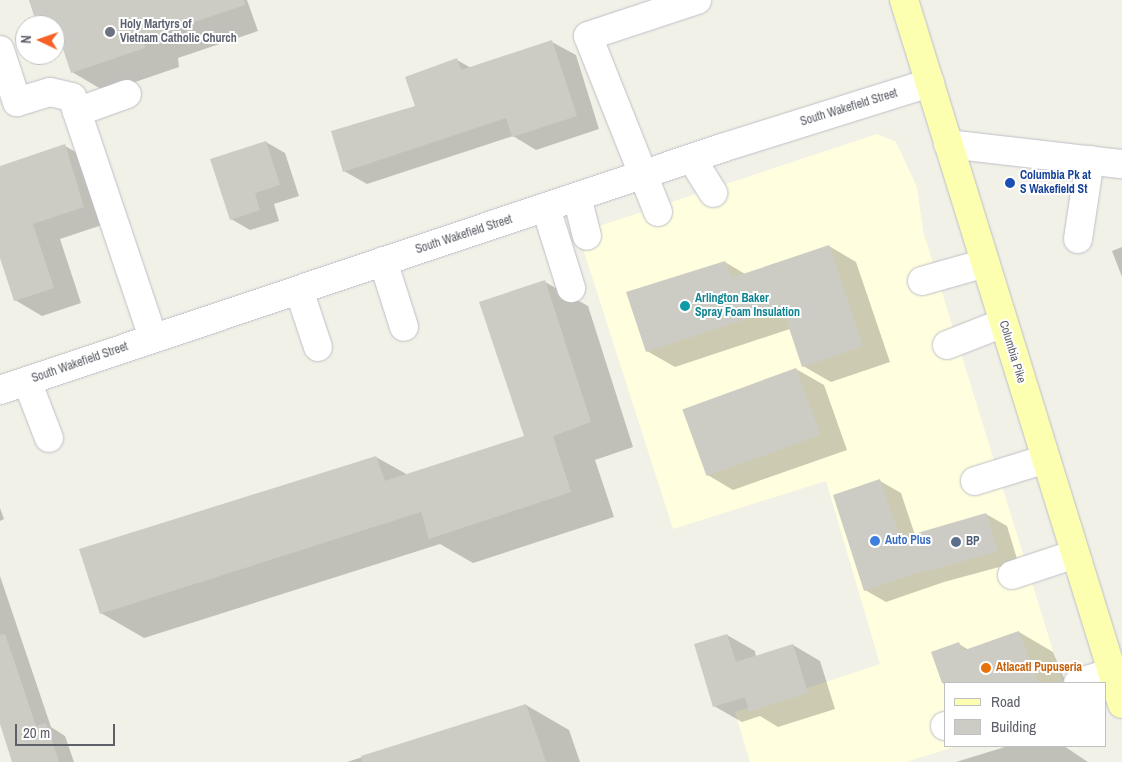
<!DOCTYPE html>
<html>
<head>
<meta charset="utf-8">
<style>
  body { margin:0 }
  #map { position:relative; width:1122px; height:762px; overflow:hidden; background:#f2f1e7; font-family:"Archivo Narrow",sans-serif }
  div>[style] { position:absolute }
  .commercial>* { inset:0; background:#fffedf }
  .shadow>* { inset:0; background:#0003 }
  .building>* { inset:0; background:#cdccc4; transform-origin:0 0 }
  .roads { filter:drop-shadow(0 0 1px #bebfc6) drop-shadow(0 0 1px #bebfc6) }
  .minor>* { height:28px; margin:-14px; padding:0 14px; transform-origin:14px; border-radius:14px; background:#fff }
  .major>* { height:28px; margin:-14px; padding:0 14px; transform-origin:14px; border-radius:14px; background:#fcffaf }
  .dots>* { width:14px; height:14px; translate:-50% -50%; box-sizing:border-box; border:2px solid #fff; border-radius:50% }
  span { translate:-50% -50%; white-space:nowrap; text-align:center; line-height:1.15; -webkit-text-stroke:4px #fff; paint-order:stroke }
  .worship-label { font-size:12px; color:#5b616d; font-weight:700 }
  .left { translate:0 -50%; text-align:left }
  .street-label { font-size:12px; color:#5e6169 }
  .transit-label { font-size:12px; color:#164399; font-weight:700 }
  .culture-label { font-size:12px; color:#0d838f; font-weight:700 }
  .shop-label { font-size:12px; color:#366cbe; font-weight:700 }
  .service-label { font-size:12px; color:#4e5e75; font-weight:700 }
  .food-label { font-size:12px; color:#c56008; font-weight:700 }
  .legend { position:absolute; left:944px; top:682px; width:162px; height:65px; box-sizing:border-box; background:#fff; border:1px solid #bfc0c3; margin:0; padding:6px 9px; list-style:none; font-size:15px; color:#5e6169 }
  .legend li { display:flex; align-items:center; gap:10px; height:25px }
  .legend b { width:25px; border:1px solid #bfc0c3 }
  .north { position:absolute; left:15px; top:15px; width:50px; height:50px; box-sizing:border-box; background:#fff; border:1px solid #bfc0c3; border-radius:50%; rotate:273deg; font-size:14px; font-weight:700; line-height:20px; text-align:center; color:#5e6169 }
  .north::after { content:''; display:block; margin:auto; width:18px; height:22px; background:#f86126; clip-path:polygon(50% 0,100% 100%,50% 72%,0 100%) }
  .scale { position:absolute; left:15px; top:724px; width:100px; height:22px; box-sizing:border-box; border:2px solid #5e6169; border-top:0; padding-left:6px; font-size:15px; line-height:18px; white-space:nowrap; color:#5e6169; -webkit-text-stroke:4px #fff; paint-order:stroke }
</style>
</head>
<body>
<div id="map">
  <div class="commercial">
    <div style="clip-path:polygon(877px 134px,896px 142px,917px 187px,923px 231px,1063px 683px,946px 683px,946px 746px,957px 746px,906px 762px,750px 762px,735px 712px,880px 664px,826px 481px,673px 529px,578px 233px)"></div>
  </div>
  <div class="shadow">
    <div style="clip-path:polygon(29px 0,247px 0,258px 31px,178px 58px,179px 67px,106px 92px,72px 72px,62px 42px,55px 38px,55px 25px,38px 25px)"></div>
    <div style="clip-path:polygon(552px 42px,576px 55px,599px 129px,536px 150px,513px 136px,367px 184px,344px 171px,417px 107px,457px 60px,471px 68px)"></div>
    <div style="clip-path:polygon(266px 142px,285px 153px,299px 196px,274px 204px,279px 221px,250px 230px,231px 219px)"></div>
    <div style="clip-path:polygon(65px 146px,93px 162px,111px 222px,60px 239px,81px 303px,42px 316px,15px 300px,0 254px,0 167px)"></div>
    <div style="clip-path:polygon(829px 246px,856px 262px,890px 362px,831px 382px,803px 366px,790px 329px,675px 367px,647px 351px,725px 262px,745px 274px)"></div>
    <div style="clip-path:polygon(1122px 247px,1122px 277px,1112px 251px)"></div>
    <div style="clip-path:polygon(545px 282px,588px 306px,633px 447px,595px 460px,614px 517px,473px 563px,440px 544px,144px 638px,101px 613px,376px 457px,408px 475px,526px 437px)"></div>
    <div style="clip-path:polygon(796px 369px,824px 385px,847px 450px,733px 490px,706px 474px)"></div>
    <div style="clip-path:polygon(880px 481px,901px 493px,915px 535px,986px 514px,1007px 526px,1018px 562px,944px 582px,886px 602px,865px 590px)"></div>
    <div style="clip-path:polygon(0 508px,4px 519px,0 521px)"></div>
    <div style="clip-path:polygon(0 576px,51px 727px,65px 736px,74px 762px,14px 762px,0 720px)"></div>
    <div style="clip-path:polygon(1019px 632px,1053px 652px,1066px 683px,946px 683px,946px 691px,933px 653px,959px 644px,969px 650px)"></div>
    <div style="clip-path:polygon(727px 635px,755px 651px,756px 657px,793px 645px,820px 661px,835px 709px,778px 727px,760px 716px,742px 722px,714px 706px)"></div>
    <div style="clip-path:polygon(526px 705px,569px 730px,580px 762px,347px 762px)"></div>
    <div style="clip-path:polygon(1008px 746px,1064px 746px,1088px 762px,956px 762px)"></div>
  </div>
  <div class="building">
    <div style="clip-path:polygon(29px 0,244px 0,245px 5px,144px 39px,145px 48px,71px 73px,55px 25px,37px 25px)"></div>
    <div style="clip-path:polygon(552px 40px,577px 116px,512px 137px,506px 118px,343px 172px,331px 131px,415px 106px,405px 77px,457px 58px,461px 70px)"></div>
    <div style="clip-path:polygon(266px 141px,280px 185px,255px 193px,260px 210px,230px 220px,210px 159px)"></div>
    <div style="clip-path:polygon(65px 144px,84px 207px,33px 224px,54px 288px,14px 301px,0 258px,0 166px)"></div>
    <div style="clip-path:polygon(829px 245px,863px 346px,802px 367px,782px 307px,646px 352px,626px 292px,725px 261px,731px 278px)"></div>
    <div style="clip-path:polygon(545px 280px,591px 422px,553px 436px,571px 492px,429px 539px,421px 512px,100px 614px,79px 549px,376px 456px,385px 481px,524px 436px,479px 302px)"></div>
    <div style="left:796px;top:368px;width:71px;height:121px;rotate:70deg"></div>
    <div style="clip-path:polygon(880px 479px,900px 538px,986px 513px,998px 551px,925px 572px,925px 570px,864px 591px,833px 495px)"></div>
    <div style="clip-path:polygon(1019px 631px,1038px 683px,942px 683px,931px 652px,959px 642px,962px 651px)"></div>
    <div style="clip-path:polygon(5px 634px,36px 726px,46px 723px,59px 762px,12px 762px,0 724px,0 635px)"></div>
    <div style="clip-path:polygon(727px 634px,736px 662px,793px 644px,808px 693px,749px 712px,745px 697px,713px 707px,694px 644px)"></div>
    <div style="clip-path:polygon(526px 704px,546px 762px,362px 762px,361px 756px)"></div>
  </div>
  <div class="roads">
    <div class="minor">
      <div style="left:0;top:50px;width:55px;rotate:71.9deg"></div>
      <div style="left:17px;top:102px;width:34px;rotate:-17deg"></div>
      <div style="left:50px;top:92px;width:23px;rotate:13deg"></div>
      <div style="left:72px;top:97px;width:254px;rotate:71.4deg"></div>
      <div style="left:77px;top:112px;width:53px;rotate:-19.8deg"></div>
      <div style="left:948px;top:144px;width:175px;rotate:6.6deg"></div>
      <div style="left:692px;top:159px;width:40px;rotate:58deg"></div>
      <div style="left:577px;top:197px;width:40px;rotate:75.6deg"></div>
      <div style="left:546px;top:208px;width:84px;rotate:72.6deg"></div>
      <div style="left:658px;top:212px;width:189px;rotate:-111.7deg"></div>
      <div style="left:588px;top:36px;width:115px;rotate:-18.3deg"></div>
      <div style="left:1078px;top:239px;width:80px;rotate:-81.4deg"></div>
      <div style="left:383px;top:261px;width:69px;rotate:72.3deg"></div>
      <div style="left:922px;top:281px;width:66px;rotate:-15.9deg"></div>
      <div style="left:299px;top:290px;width:60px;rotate:71.6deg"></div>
      <div style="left:947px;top:345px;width:60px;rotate:-21.4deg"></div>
      <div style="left:27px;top:381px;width:61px;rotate:68.9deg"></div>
      <div style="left:0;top:390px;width:761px;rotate:-18.53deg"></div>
      <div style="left:722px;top:148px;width:218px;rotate:-17.4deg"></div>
      <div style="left:975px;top:481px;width:74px;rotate:-17.2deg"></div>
      <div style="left:1012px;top:575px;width:66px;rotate:-18.4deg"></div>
      <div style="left:1078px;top:683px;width:36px;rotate:-18deg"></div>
      <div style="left:945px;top:726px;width:1px"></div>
    </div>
    <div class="major">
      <div style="left:904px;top:0;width:737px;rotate:72.79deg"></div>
    </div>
  </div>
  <div class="dots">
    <div style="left:110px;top:32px;background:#6b7280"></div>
    <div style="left:1010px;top:183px;background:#1a4fb4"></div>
    <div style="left:685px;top:306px;background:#0f9aa8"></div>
    <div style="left:875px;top:541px;background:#3f7fe0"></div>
    <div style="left:956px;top:542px;background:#5c6f8a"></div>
    <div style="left:986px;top:668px;background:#e8710a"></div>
  </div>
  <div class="worship-label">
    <span class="left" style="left:120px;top:32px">Holy Martyrs of<br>Vietnam Catholic Church</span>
  </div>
  <div class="street-label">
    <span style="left:849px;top:108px;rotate:-17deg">South Wakefield Street</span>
    <span style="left:464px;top:235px;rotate:-18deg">South Wakefield Street</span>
    <span style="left:1012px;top:352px;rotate:73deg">Columbia Pike</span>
    <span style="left:80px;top:363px;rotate:-19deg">South Wakefield Street</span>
  </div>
  <div class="transit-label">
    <span class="left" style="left:1020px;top:183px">Columbia Pk at<br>S Wakefield St</span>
  </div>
  <div class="culture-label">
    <span class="left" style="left:695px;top:306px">Arlington Baker<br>Spray Foam Insulation</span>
  </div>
  <div class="shop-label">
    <span class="left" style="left:885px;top:541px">Auto Plus</span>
  </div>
  <div class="service-label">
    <span class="left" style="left:966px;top:542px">BP</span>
  </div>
  <div class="food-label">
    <span class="left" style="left:996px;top:668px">Atlacatl Pupuseria</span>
  </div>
  <ul class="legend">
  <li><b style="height:6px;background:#fcffaf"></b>Road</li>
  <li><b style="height:14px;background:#cdccc4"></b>Building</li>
  </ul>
  <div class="north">N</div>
  <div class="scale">20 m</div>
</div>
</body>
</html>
